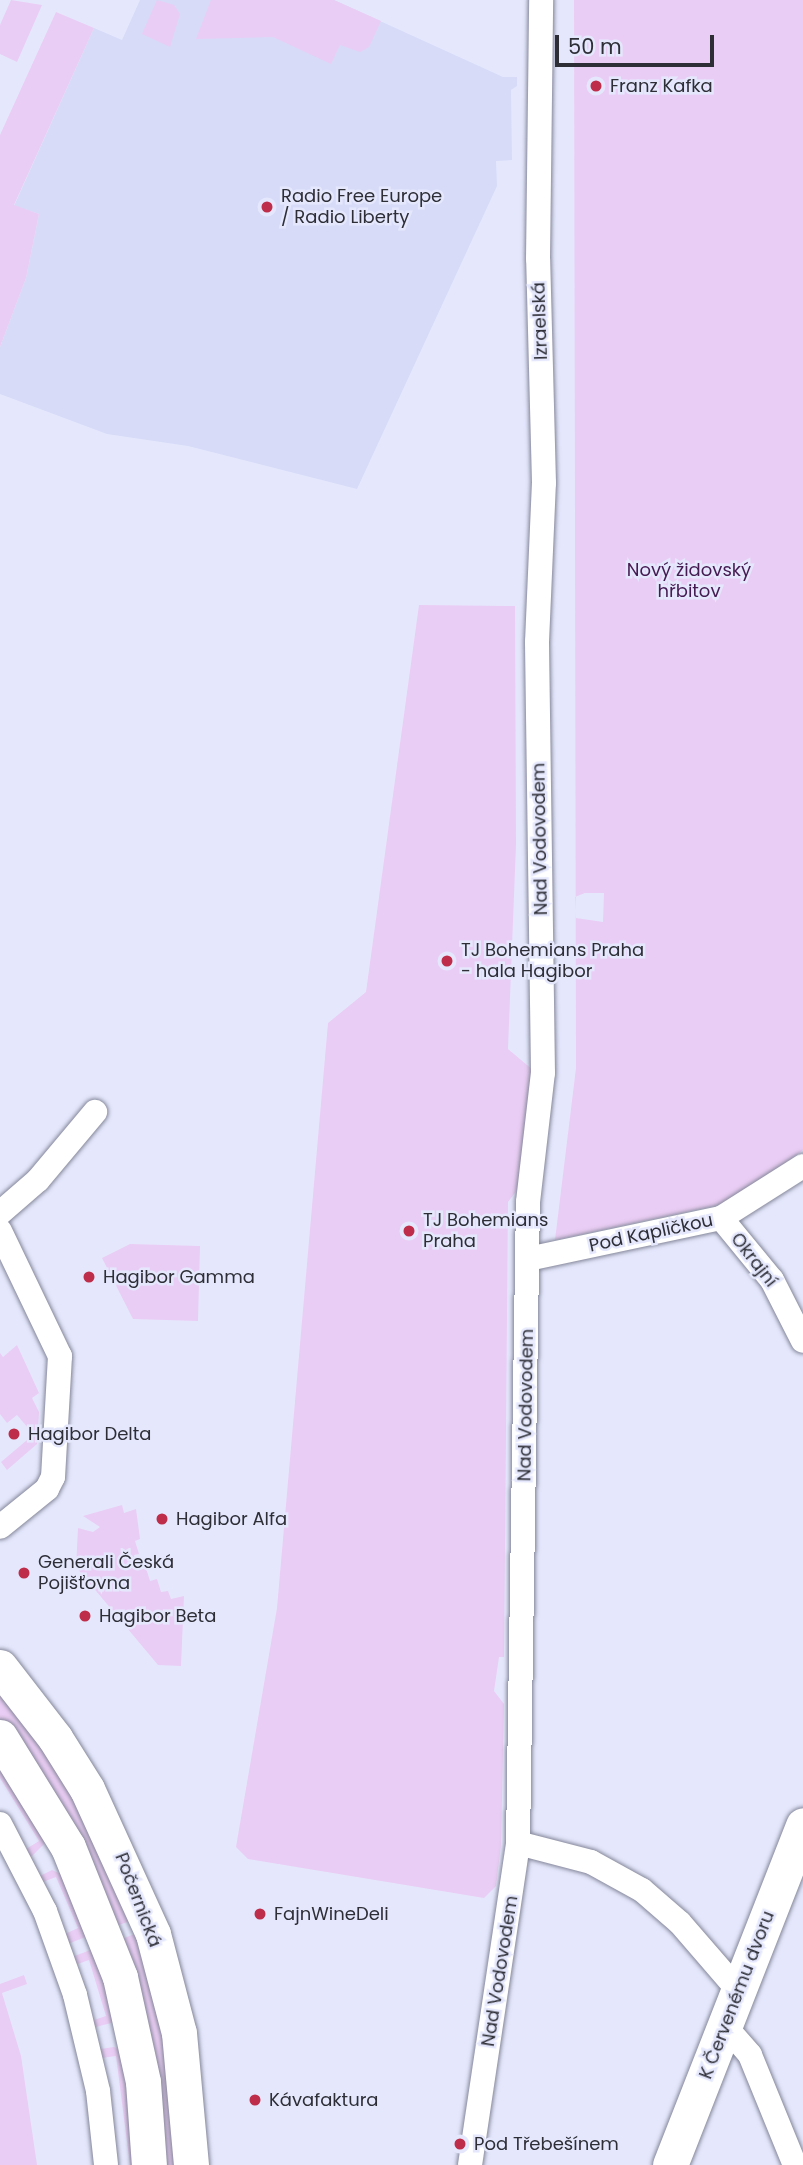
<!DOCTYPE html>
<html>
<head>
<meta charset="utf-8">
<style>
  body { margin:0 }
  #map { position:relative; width:803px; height:2165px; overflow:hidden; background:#e5e8fd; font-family:Poppins,sans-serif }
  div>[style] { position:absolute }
  .built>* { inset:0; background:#d7dbf7 }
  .green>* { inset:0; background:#eacdf4 }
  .roads { filter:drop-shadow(0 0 2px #848699) drop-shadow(0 0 2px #848699) }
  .street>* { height:24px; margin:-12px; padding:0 12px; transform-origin:12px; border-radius:12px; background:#fff }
  .secondary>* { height:35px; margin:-17.5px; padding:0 17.5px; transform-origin:17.5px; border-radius:17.5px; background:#fff }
  .dots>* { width:19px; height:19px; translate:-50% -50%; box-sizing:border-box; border:4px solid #e5e8fd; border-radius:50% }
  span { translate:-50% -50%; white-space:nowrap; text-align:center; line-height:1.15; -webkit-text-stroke:5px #e5e8fd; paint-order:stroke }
  .poi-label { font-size:18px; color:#2d2e36 }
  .left { translate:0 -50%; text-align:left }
  .street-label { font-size:18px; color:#2d2e36 }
  .park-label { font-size:18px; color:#461b52 }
  .scale { position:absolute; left:555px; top:35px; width:159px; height:32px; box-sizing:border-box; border:4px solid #2d2e36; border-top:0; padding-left:9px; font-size:21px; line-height:24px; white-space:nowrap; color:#2d2e36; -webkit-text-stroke:5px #e5e8fd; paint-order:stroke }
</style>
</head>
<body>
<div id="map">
  <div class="built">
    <div style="clip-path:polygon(140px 0,334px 0,503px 77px,517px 77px,517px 86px,511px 90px,512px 160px,496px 161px,497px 186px,357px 489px,188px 446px,107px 434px,0 394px,0 347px,26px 278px,39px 214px,14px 206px,94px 28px,122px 40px)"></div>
  </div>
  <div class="green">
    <div style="clip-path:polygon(11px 0,42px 5px,17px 62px,0 54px,0 25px)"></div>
    <div style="clip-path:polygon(157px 0,174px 5px,180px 14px,170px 47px,142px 34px)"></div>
    <div style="clip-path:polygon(211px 0,334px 0,381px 21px,369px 47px,360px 52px,340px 45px,331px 64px,273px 37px,196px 39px)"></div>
    <div style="clip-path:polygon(evenodd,574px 0,803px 0,803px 1150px,733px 1202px,555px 1240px,576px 1068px,574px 0,585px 893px,604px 893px,603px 922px,576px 918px,575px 897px,585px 893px)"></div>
    <div style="clip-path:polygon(56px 12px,94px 28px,14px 205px,39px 214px,26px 278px,0 347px,0 135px)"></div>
    <div style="clip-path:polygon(419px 605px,515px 606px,516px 845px,508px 1049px,533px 1070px,520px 1186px,508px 1202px,504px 1657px,499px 1657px,494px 1691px,504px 1704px,501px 1845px,496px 1886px,484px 1898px,248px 1859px,236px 1847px,277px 1608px,328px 1023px,366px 992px)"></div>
    <div style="clip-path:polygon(130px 1244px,200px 1246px,198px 1321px,133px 1319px,102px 1258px)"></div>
    <div style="clip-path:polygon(17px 1345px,39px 1393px,32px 1398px,39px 1412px,37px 1444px,7px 1470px,1px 1462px,27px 1440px,28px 1428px,17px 1415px,7px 1423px,0 1414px,0 1353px,3px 1357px)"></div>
    <div style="clip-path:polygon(122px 1505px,124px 1513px,136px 1509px,140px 1539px,135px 1541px,139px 1554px,134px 1555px,139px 1570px,146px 1568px,150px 1581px,157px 1579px,161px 1592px,168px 1591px,171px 1599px,184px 1596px,181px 1666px,158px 1665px,76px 1567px,78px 1528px,93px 1532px,100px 1527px,83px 1516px)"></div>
    <div style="clip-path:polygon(0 1677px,33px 1719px,138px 1918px,111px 1928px,0 1727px)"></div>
    <div style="clip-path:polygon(0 1766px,46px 1842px,32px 1856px,27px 1856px,26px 1849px,39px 1841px,0 1778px)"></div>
    <div style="clip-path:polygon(52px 1870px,63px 1875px,88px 1936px,68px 1944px,65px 1934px,78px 1928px,56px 1877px,43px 1882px,40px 1876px)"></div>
    <div style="clip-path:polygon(143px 1931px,155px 1969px,183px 2165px,161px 2165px,116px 1941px)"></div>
    <div style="clip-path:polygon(93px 1949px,115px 2022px,92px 2028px,91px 2021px,106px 2016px,89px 1960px,75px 1965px,72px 1957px)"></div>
    <div style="clip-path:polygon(24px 1975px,27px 1984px,2px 1993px,21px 2056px,37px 2165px,0 2165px,0 1984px)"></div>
    <div style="clip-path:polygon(114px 2047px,120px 2050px,138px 2165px,130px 2165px,116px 2056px,102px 2058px,100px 2049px)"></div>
  </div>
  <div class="roads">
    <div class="street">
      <div style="left:0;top:1213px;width:50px;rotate:-41deg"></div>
      <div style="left:38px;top:1180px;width:89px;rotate:-50deg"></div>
      <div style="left:721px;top:1218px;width:80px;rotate:50.6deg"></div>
      <div style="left:772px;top:1280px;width:68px;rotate:63.1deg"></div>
      <div style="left:0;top:1231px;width:139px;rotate:64.4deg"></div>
      <div style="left:60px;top:1356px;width:121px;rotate:93.3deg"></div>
      <div style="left:53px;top:1477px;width:13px;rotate:117deg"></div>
      <div style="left:47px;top:1489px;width:60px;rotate:141deg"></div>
      <div style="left:528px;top:1259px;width:197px;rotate:-12deg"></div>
      <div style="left:721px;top:1218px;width:97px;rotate:-32.4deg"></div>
      <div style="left:0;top:1824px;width:98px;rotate:62.7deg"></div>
      <div style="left:45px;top:1911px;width:89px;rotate:70.3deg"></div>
      <div style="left:75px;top:1995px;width:99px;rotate:76.5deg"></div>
      <div style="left:98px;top:2091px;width:74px;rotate:83.8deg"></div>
      <div style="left:518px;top:1843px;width:75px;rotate:14.6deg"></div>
      <div style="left:591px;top:1862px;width:58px;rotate:28.8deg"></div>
      <div style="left:642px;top:1890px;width:50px;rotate:41deg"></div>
      <div style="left:680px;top:1923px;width:89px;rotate:49.1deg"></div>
      <div style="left:725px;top:2026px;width:38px;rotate:49deg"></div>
      <div style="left:750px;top:2055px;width:119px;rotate:67.8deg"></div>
      <div style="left:470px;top:2165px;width:326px;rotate:-81.5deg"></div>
      <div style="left:518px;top:1843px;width:641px;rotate:-89.11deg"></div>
      <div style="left:528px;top:1202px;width:130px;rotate:-83.4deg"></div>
      <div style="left:543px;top:1073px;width:431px;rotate:-90.8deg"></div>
      <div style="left:537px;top:642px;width:159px;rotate:-87.5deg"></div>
      <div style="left:544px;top:483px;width:224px;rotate:-91.5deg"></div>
      <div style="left:538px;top:259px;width:259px;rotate:-89.3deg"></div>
    </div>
    <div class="secondary">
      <div style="left:0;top:1667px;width:90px;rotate:52.2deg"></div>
      <div style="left:55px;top:1738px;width:60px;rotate:57.9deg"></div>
      <div style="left:87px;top:1789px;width:159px;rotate:65.5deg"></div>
      <div style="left:153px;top:1934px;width:102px;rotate:75.3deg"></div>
      <div style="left:179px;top:2033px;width:133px;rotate:84.8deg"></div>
      <div style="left:0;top:1737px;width:129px;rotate:58.3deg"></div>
      <div style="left:68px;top:1847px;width:140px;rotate:68.2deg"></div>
      <div style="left:120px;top:1977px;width:107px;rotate:77.6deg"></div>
      <div style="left:143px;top:2082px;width:83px;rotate:85.9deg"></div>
      <div style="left:670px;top:2165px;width:365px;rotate:-68.6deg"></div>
    </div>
  </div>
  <div class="dots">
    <div style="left:596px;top:86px;background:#be2d49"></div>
    <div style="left:267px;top:207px;background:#be2d49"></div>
    <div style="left:447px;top:961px;background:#be2d49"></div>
    <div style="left:409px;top:1231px;background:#be2d49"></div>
    <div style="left:89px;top:1277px;background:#be2d49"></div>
    <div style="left:14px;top:1434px;background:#be2d49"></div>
    <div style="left:162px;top:1519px;background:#be2d49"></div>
    <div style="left:24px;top:1573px;background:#be2d49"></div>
    <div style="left:85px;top:1616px;background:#be2d49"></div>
    <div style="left:260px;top:1914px;background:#be2d49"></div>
    <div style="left:255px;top:2100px;background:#be2d49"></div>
    <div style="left:460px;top:2144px;background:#be2d49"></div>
  </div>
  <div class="poi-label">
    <span class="left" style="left:610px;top:86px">Franz Kafka</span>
    <span class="left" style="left:281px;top:207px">Radio Free Europe<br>/ Radio Liberty</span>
    <span class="left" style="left:461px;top:961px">TJ Bohemians Praha<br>- hala Hagibor</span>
    <span class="left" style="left:423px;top:1231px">TJ Bohemians<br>Praha</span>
    <span class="left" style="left:103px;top:1277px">Hagibor Gamma</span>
    <span class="left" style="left:28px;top:1434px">Hagibor Delta</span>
    <span class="left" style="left:176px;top:1519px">Hagibor Alfa</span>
    <span class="left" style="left:38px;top:1573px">Generali Česká<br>Pojišťovna</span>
    <span class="left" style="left:99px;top:1616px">Hagibor Beta</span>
    <span class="left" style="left:274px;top:1914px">FajnWineDeli</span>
    <span class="left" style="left:269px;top:2100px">Kávafaktura</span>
    <span class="left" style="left:474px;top:2144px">Pod Třebešínem</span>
  </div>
  <div class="street-label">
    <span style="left:540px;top:321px;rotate:-92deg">Izraelská</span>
    <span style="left:540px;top:839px;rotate:-91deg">Nad Vodovodem</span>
    <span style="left:651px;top:1233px;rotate:-12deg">Pod Kapličkou</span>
    <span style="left:754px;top:1260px;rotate:52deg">Okrajní</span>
    <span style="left:526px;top:1405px;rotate:-89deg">Nad Vodovodem</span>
    <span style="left:138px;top:1900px;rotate:69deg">Počernická</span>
    <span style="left:500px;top:1971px;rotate:-81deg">Nad Vodovodem</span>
    <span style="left:737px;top:1995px;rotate:-69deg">K Červenému dvoru</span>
  </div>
  <div class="park-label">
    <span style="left:689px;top:581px">Nový židovský<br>hřbitov</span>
  </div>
  <div class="scale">50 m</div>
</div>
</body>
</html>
